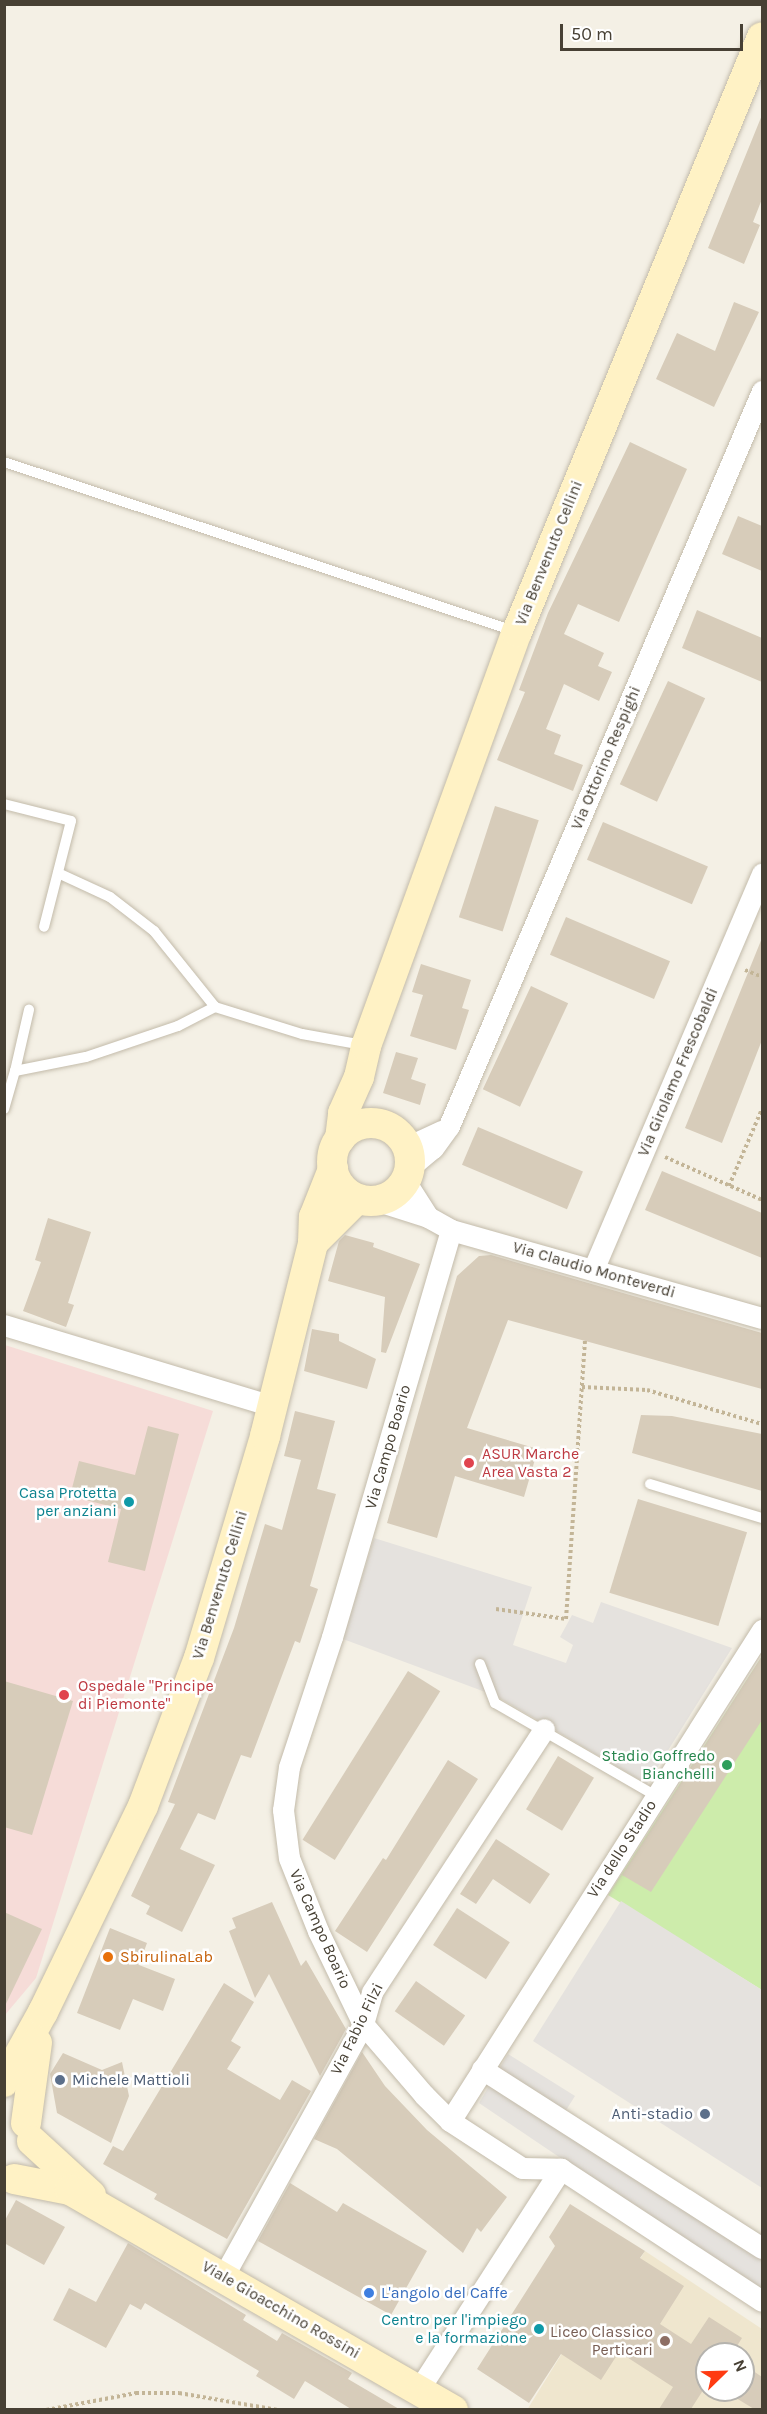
<!DOCTYPE html>
<html>
<head>
<meta charset="utf-8">
<style>
  body { margin:0 }
  #map { position:relative; width:767px; height:2414px; overflow:hidden; background:#f4f0e5; font-family:Karla,sans-serif }
  div>[style] { position:absolute }
  .education>* { inset:0; background:#efe6ce }
  .medical>* { inset:0; background:#f6dcd8 }
  .green>* { inset:0; background:#cdecab }
  .parking>* { inset:0; background:#e5e2de }
  .building>* { inset:0; background:#d7ccba; transform-origin:0 0 }
  .path>* { height:4px; margin-top:-2px; transform-origin:0; background:repeating-linear-gradient(90deg,#c3b597 0 3px,transparent 0 6px) }
  .roads { filter:drop-shadow(0 0 2px #c3bbaa) drop-shadow(0 0 2px #c3bbaa) }
  .lane>* { height:10px; margin:-5px; padding:0 5px; transform-origin:5px; border-radius:5px; background:#fff }
  .street>* { height:21px; margin:-10.5px; padding:0 10.5px; transform-origin:10.5px; border-radius:10.5px; background:#fff }
  .secondary>* { height:30px; margin:-15px; padding:0 15px; transform-origin:15px; border-radius:15px; background:#fff2c5 }
  .secondary>.ring { margin:-15px; padding:0; box-sizing:content-box; background:none; border:30px solid #fff2c5; border-radius:50% }
  .dots>* { width:16px; height:16px; translate:-50% -50%; box-sizing:border-box; border:3px solid #fff; border-radius:50% }
  span { translate:-50% -50%; white-space:nowrap; text-align:center; line-height:1.15; -webkit-text-stroke:5px #fff; paint-order:stroke }
  .street-label { font-size:16px; color:#474034 }
  .health-label { font-size:16px; color:#be3a42 }
  .left { translate:0 -50%; text-align:left }
  .culture-label { font-size:16px; color:#0d838f }
  .right { translate:-100% -50%; text-align:right }
  .leisure-label { font-size:16px; color:#27864d }
  .food-label { font-size:16px; color:#c56008 }
  .service-label { font-size:16px; color:#4e5e75 }
  .shop-label { font-size:16px; color:#366cbe }
  .education-label { font-size:16px; color:#785e54 }
  .frame { position:absolute; inset:0; border:6px solid #474034; pointer-events:none }
  .north { position:absolute; left:695px; top:2342px; width:60px; height:60px; box-sizing:border-box; background:#fff; border:2px solid #b5b3ae; border-radius:50%; rotate:67deg; font-size:16px; font-weight:700; line-height:24px; text-align:center; color:#474034 }
  .north::after { content:''; display:block; margin:auto; width:21px; height:27px; background:#ff3b12; clip-path:polygon(50% 0,100% 100%,50% 72%,0 100%) }
  .scale { position:absolute; left:560px; top:24px; width:183px; height:27px; box-sizing:border-box; border:3px solid #474034; border-top:0; padding-left:8px; font-size:18px; line-height:21px; white-space:nowrap; color:#474034; -webkit-text-stroke:4px #fff; paint-order:stroke }
</style>
</head>
<body>
<div id="map">
  <div class="education">
    <div style="clip-path:polygon(evenodd,645px 2251px,762px 2329px,762px 2409px,527px 2410px,603px 2287px,622px 2289px,645px 2251px,707px 2354px,743px 2354px,743px 2390px,707px 2390px,707px 2354px)"></div>
  </div>
  <div class="medical">
    <div style="clip-path:polygon(5px 1345px,213px 1411px,36px 1978px,5px 2015px)"></div>
  </div>
  <div class="green">
    <div style="clip-path:polygon(762px 1656px,762px 1990px,608px 1895px)"></div>
  </div>
  <div class="parking">
    <div style="clip-path:polygon(374px 1538px,532px 1587px,513px 1645px,566px 1663px,573px 1645px,560px 1637px,572px 1615px,593px 1623px,601px 1602px,732px 1648px,647px 1784px,496px 1696px,343px 1639px)"></div>
    <div style="clip-path:polygon(621px 1901px,762px 1990px,762px 2188px,533px 2041px)"></div>
    <div style="clip-path:polygon(508px 2054px,575px 2096px,558px 2123px,762px 2256px,762px 2294px,479px 2103px)"></div>
  </div>
  <div class="building">
    <div style="clip-path:polygon(762px 115px,762px 199px,753px 222px,760px 225px,744px 264px,708px 248px)"></div>
    <div style="clip-path:polygon(734px 302px,759px 312px,714px 407px,656px 379px,677px 333px,715px 351px)"></div>
    <div style="clip-path:polygon(630px 442px,687px 469px,619px 622px,578px 604px,564px 634px,604px 653px,598px 666px,612px 672px,599px 701px,564px 684px,546px 729px,561px 735px,554px 754px,583px 765px,573px 791px,497px 760px,525px 692px,519px 690px,548px 613px)"></div>
    <div style="clip-path:polygon(738px 516px,762px 526px,762px 571px,722px 554px)"></div>
    <div style="clip-path:polygon(697px 610px,762px 638px,762px 682px,682px 648px)"></div>
    <div style="left:668px;top:681px;width:41px;height:114px;rotate:25deg"></div>
    <div style="left:495px;top:806px;width:46px;height:117px;rotate:18deg"></div>
    <div style="left:603px;top:822px;width:114px;height:41px;rotate:23deg"></div>
    <div style="left:566px;top:917px;width:113px;height:41px;rotate:23deg"></div>
    <div style="clip-path:polygon(762px 938px,762px 1040px,722px 1143px,685px 1128px)"></div>
    <div style="clip-path:polygon(421px 964px,471px 980px,462px 1008px,469px 1010px,456px 1050px,410px 1036px,423px 995px,412px 992px)"></div>
    <div style="left:531px;top:986px;width:41px;height:114px;rotate:25deg"></div>
    <div style="clip-path:polygon(396px 1052px,418px 1058px,411px 1079px,426px 1084px,420px 1105px,383px 1093px)"></div>
    <div style="left:478px;top:1127px;width:114px;height:41px;rotate:23deg"></div>
    <div style="clip-path:polygon(662px 1171px,762px 1213px,762px 1258px,645px 1210px)"></div>
    <div style="clip-path:polygon(48px 1218px,91px 1232px,68px 1303px,74px 1305px,66px 1327px,23px 1311px,41px 1262px,35px 1260px)"></div>
    <div style="clip-path:polygon(345px 1235px,374px 1243px,373px 1247px,420px 1264px,386px 1353px,381px 1352px,385px 1297px,328px 1281px,339px 1241px)"></div>
    <div style="clip-path:polygon(491px 1255px,762px 1333px,762px 1389px,508px 1320px,467px 1428px,538px 1449px,524px 1497px,455px 1476px,437px 1538px,387px 1523px,457px 1276px,479px 1256px)"></div>
    <div style="clip-path:polygon(312px 1329px,339px 1334px,339px 1341px,376px 1359px,367px 1389px,304px 1371px)"></div>
    <div style="clip-path:polygon(295px 1411px,335px 1421px,317px 1489px,336px 1494px,310px 1586px,318px 1589px,300px 1643px,295px 1641px,251px 1758px,241px 1755px,215px 1820px,198px 1813px,180px 1849px,215px 1865px,182px 1932px,146px 1914px,150px 1906px,131px 1896px,175px 1804px,168px 1802px,234px 1628px,265px 1524px,282px 1530px,301px 1460px,284px 1456px)"></div>
    <div style="clip-path:polygon(641px 1415px,672px 1416px,762px 1434px,762px 1491px,632px 1453px)"></div>
    <div style="clip-path:polygon(148px 1426px,179px 1434px,145px 1571px,108px 1562px,121px 1509px,70px 1496px,79px 1461px,135px 1475px)"></div>
    <div style="left:638px;top:1499px;width:114px;height:98px;rotate:17deg"></div>
    <div style="clip-path:polygon(762px 1656px,762px 1720px,651px 1892px,622px 1875px)"></div>
    <div style="left:408px;top:1671px;width:38px;height:199px;rotate:32deg"></div>
    <div style="clip-path:polygon(4px 1681px,73px 1701px,32px 1835px,4px 1827px)"></div>
    <div style="left:558px;top:1756px;width:42px;height:62px;rotate:31deg"></div>
    <div style="clip-path:polygon(448px 1760px,478px 1779px,367px 1952px,335px 1931px,383px 1858px,386px 1860px)"></div>
    <div style="clip-path:polygon(496px 1839px,550px 1874px,530px 1904px,493px 1879px,476px 1904px,460px 1894px)"></div>
    <div style="clip-path:polygon(272px 1902px,301px 1966px,306px 1960px,346px 2029px,320px 2076px,269px 1974px,255px 1998px,229px 1931px,236px 1928px,232px 1918px)"></div>
    <div style="left:457px;top:1908px;width:63px;height:44px;rotate:33deg"></div>
    <div style="clip-path:polygon(4px 1912px,42px 1929px,4px 2008px)"></div>
    <div style="clip-path:polygon(110px 1928px,147px 1943px,139px 1965px,175px 1979px,163px 2011px,133px 1999px,120px 2030px,77px 2013px)"></div>
    <div style="left:416px;top:1981px;width:60px;height:37px;rotate:35deg"></div>
    <div style="clip-path:polygon(224px 1983px,254px 2002px,231px 2041px,241px 2047px,227px 2069px,280px 2100px,292px 2080px,311px 2091px,227px 2239px,154px 2199px,157px 2194px,103px 2164px,113px 2146px,123px 2151px)"></div>
    <div style="clip-path:polygon(362px 2052px,385px 2086px,427px 2130px,507px 2197px,481px 2232px,477px 2228px,463px 2253px,337px 2149px,314px 2139px)"></div>
    <div style="clip-path:polygon(63px 2053px,102px 2070px,122px 2062px,129px 2096px,111px 2143px,57px 2113px,50px 2074px)"></div>
    <div style="clip-path:polygon(290px 2183px,337px 2212px,343px 2203px,427px 2251px,391px 2315px,258px 2241px)"></div>
    <div style="clip-path:polygon(16px 2200px,65px 2227px,44px 2265px,4px 2243px,4px 2222px)"></div>
    <div style="clip-path:polygon(570px 2204px,645px 2251px,640px 2258px,684px 2286px,660px 2324px,691px 2344px,709px 2317px,742px 2338px,732px 2354px,707px 2354px,707px 2384px,691px 2409px,659px 2409px,673px 2387px,619px 2352px,601px 2380px,561px 2354px,529px 2403px,477px 2369px,555px 2246px,549px 2237px)"></div>
    <div style="clip-path:polygon(128px 2243px,246px 2315px,243px 2320px,277px 2341px,282px 2333px,352px 2373px,348px 2379px,399px 2409px,351px 2409px,305px 2381px,294px 2399px,256px 2376px,259px 2371px,145px 2303px,141px 2310px,130px 2304px,106px 2348px,53px 2320px,69px 2288px,96px 2302px)"></div>
    <div style="clip-path:polygon(743px 2364px,762px 2377px,762px 2409px,754px 2409px,723px 2390px,743px 2390px)"></div>
  </div>
  <div class="path">
    <div style="left:745px;top:970px;width:18px;rotate:22deg"></div>
    <div style="left:665px;top:1157px;width:106px;rotate:23.9deg"></div>
    <div style="left:729px;top:1186px;width:84px;rotate:-66.8deg"></div>
    <div style="left:582px;top:1387px;width:65px;rotate:2.6deg"></div>
    <div style="left:647px;top:1390px;width:120px;rotate:16.5deg"></div>
    <div style="left:496px;top:1609px;width:71px;rotate:8.1deg"></div>
    <div style="left:566px;top:1619px;width:279px;rotate:-86.1deg"></div>
    <div style="left:46px;top:2410px;width:92px;rotate:-10.7deg"></div>
    <div style="left:136px;top:2393px;width:43px"></div>
    <div style="left:179px;top:2393px;width:100px;rotate:9.7deg"></div>
  </div>
  <div class="roads">
    <div class="lane">
      <div style="left:4px;top:462px;width:537px;rotate:18.33deg"></div>
      <div style="left:4px;top:804px;width:69px;rotate:14.2deg"></div>
      <div style="left:71px;top:821px;width:109px;rotate:104.3deg"></div>
      <div style="left:58px;top:873px;width:57px;rotate:24.8deg"></div>
      <div style="left:110px;top:897px;width:56px;rotate:37.7deg"></div>
      <div style="left:154px;top:931px;width:97px;rotate:51.2deg"></div>
      <div style="left:215px;top:1007px;width:91px;rotate:17.2deg"></div>
      <div style="left:302px;top:1034px;width:62px;rotate:10.2deg"></div>
      <div style="left:15px;top:1071px;width:63px;rotate:-77.1deg"></div>
      <div style="left:4px;top:1109px;width:40px;rotate:-74deg"></div>
      <div style="left:15px;top:1071px;width:72px;rotate:-11.2deg"></div>
      <div style="left:86px;top:1057px;width:97px;rotate:-18.6deg"></div>
      <div style="left:178px;top:1026px;width:42px;rotate:-27.2deg"></div>
      <div style="left:650px;top:1484px;width:117px;rotate:16.9deg"></div>
      <div style="left:480px;top:1664px;width:42px;rotate:69deg"></div>
      <div style="left:495px;top:1703px;width:186px;rotate:30deg"></div>
    </div>
    <div class="street">
      <div style="left:407px;top:1147px;width:38px;rotate:-25deg"></div>
      <div style="left:410px;top:1167px;width:30px;rotate:-40deg"></div>
      <div style="left:433px;top:1148px;width:27px;rotate:-54deg"></div>
      <div style="left:449px;top:1126px;width:799px;rotate:-66.93deg"></div>
      <div style="left:405px;top:1181px;width:43px;rotate:57.4deg"></div>
      <div style="left:378px;top:1201px;width:52px;rotate:17.7deg"></div>
      <div style="left:428px;top:1217px;width:26px;rotate:29deg"></div>
      <div style="left:451px;top:1230px;width:323px;rotate:15.8deg"></div>
      <div style="left:451px;top:1230px;width:424px;rotate:106.3deg"></div>
      <div style="left:332px;top:1637px;width:137px;rotate:108.3deg"></div>
      <div style="left:289px;top:1767px;width:43px;rotate:97.9deg"></div>
      <div style="left:283px;top:1810px;width:48px;rotate:82.9deg"></div>
      <div style="left:289px;top:1858px;width:79px;rotate:68.3deg"></div>
      <div style="left:318px;top:1931px;width:103px;rotate:64.2deg"></div>
      <div style="left:363px;top:2024px;width:94px;rotate:49.3deg"></div>
      <div style="left:424px;top:2095px;width:37px;rotate:45deg"></div>
      <div style="left:450px;top:2121px;width:86px;rotate:33.1deg"></div>
      <div style="left:522px;top:2168px;width:39px;rotate:1deg"></div>
      <div style="left:593px;top:1270px;width:431px;rotate:-66.9deg"></div>
      <div style="left:4px;top:1325px;width:280px;rotate:16.8deg"></div>
      <div style="left:482px;top:2069px;width:332px;rotate:32.6deg"></div>
      <div style="left:450px;top:2121px;width:582px;rotate:-57.57deg"></div>
      <div style="left:561px;top:2169px;width:240px;rotate:33.3deg"></div>
      <div style="left:223px;top:2277px;width:289px;rotate:-61deg"></div>
      <div style="left:363px;top:2024px;width:33px;rotate:-74deg"></div>
      <div style="left:372px;top:1992px;width:314px;rotate:-56.8deg"></div>
      <div style="left:419px;top:2389px;width:262px;rotate:-57.2deg"></div>
    </div>
    <div class="secondary">
      <div class="ring" style="left:332px;top:1123px;width:48px;height:48px"></div>
      <div style="left:340px;top:1139px;width:26px;rotate:-83deg"></div>
      <div style="left:343px;top:1113px;width:39px;rotate:-66deg"></div>
      <div style="left:359px;top:1077px;width:32px;rotate:-77deg"></div>
      <div style="left:366px;top:1046px;width:441px;rotate:-70deg"></div>
      <div style="left:517px;top:632px;width:643px;rotate:-67.62deg"></div>
      <div style="left:313px;top:1243px;width:62px;rotate:-45deg"></div>
      <div style="left:4px;top:2082px;width:80px;rotate:-60.9deg"></div>
      <div style="left:43px;top:2012px;width:229px;rotate:-64.1deg"></div>
      <div style="left:143px;top:1806px;width:158px;rotate:-69.3deg"></div>
      <div style="left:199px;top:1658px;width:232px;rotate:-73.4deg"></div>
      <div style="left:265px;top:1436px;width:199px;rotate:-76deg"></div>
      <div style="left:313px;top:1243px;width:26px;rotate:-88deg"></div>
      <div style="left:314px;top:1217px;width:52px;rotate:-68.4deg"></div>
      <div style="left:26px;top:2123px;width:81px;rotate:-82.2deg"></div>
      <div style="left:32px;top:2141px;width:80px;rotate:42.5deg"></div>
      <div style="left:14px;top:2179px;width:57px;rotate:11.1deg"></div>
      <div style="left:70px;top:2190px;width:442px;rotate:29.9deg"></div>
    </div>
  </div>
  <div class="dots">
    <div style="left:469px;top:1463px;background:#e0444e"></div>
    <div style="left:129px;top:1502px;background:#0f9aa8"></div>
    <div style="left:64px;top:1695px;background:#e0444e"></div>
    <div style="left:727px;top:1765px;background:#2e9e5b"></div>
    <div style="left:108px;top:1957px;background:#e8710a"></div>
    <div style="left:60px;top:2080px;background:#5c6f8a"></div>
    <div style="left:705px;top:2114px;background:#5c6f8a"></div>
    <div style="left:369px;top:2293px;background:#3f7fe0"></div>
    <div style="left:539px;top:2329px;background:#0f9aa8"></div>
    <div style="left:665px;top:2341px;background:#8d6e63"></div>
  </div>
  <div class="street-label">
    <span style="left:549px;top:553px;rotate:-68deg">Via Benvenuto Cellini</span>
    <span style="left:606px;top:758px;rotate:-67deg">Via Ottorino Respighi</span>
    <span style="left:678px;top:1072px;rotate:-67deg">Via Girolamo Frescobaldi</span>
    <span style="left:594px;top:1270px;rotate:16deg">Via Claudio Monteverdi</span>
    <span style="left:388px;top:1447px;rotate:-74deg">Via Campo Boario</span>
    <span style="left:220px;top:1585px;rotate:-73deg">Via Benvenuto Cellini</span>
    <span style="left:622px;top:1849px;rotate:-57deg">Via dello Stadio</span>
    <span style="left:320px;top:1929px;rotate:66deg">Via Campo Boario</span>
    <span style="left:357px;top:2029px;rotate:-64deg">Via Fabio Filzi</span>
    <span style="left:281px;top:2310px;rotate:30deg">Viale Gioacchino Rossini</span>
  </div>
  <div class="health-label">
    <span class="left" style="left:482px;top:1463px">ASUR Marche<br>Area Vasta 2</span>
    <span class="left" style="left:78px;top:1695px">Ospedale "Principe<br>di Piemonte"</span>
  </div>
  <div class="culture-label">
    <span class="right" style="left:117px;top:1502px">Casa Protetta<br>per anziani</span>
    <span class="right" style="left:527px;top:2329px">Centro per l'impiego<br>e la formazione</span>
  </div>
  <div class="leisure-label">
    <span class="right" style="left:715px;top:1765px">Stadio Goffredo<br>Bianchelli</span>
  </div>
  <div class="food-label">
    <span class="left" style="left:120px;top:1957px">SbirulinaLab</span>
  </div>
  <div class="service-label">
    <span class="left" style="left:72px;top:2080px">Michele Mattioli</span>
    <span class="right" style="left:693px;top:2114px">Anti-stadio</span>
  </div>
  <div class="shop-label">
    <span class="left" style="left:381px;top:2293px">L'angolo del Caffe</span>
  </div>
  <div class="education-label">
    <span class="right" style="left:653px;top:2341px">Liceo Classico<br>Perticari</span>
  </div>
  <div class="frame"></div>
  <div class="north">N</div>
  <div class="scale">50 m</div>
</div>
</body>
</html>
